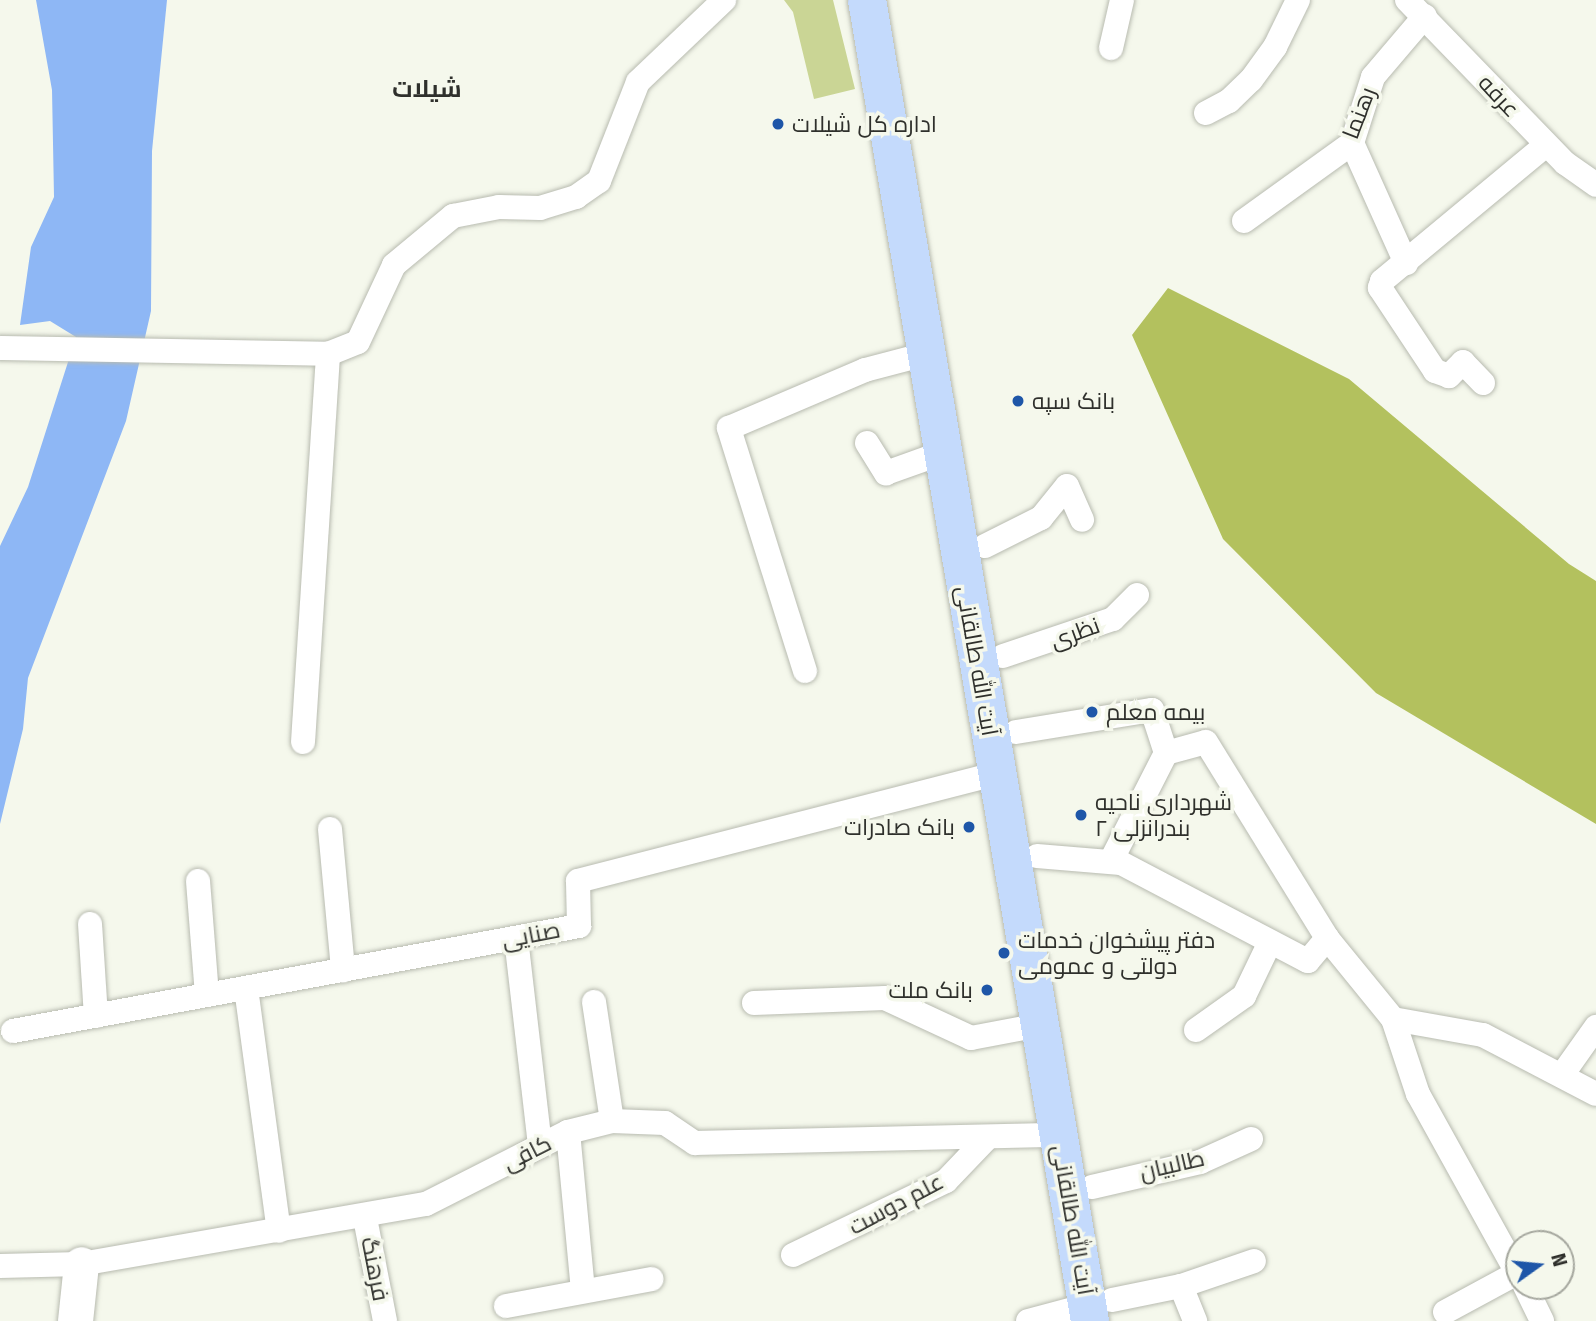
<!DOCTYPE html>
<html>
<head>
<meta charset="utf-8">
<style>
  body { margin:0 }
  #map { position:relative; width:1596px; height:1321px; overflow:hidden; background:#f5f8ec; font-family:"Fira Sans",Cairo,sans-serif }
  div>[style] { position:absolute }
  .green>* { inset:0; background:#cad595 }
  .forest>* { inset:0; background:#b3c15e }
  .water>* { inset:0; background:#8eb7f5 }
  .roads { filter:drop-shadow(0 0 2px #b8bbb0) drop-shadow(0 0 2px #b8bbb0) }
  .street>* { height:24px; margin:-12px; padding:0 12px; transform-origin:12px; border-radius:12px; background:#fff }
  .secondary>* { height:35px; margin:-17.5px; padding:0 17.5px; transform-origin:17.5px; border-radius:17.5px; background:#fff }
  .primary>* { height:38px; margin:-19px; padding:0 19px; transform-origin:19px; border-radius:19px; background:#c4dafc }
  .dots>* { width:19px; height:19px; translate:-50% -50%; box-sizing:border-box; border:4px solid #f5f8ec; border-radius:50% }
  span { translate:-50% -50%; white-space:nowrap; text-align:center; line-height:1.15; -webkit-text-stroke:7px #f5f8ec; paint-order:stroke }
  .street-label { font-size:23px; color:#2f302c }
  .poi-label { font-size:23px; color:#2f302c }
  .left { translate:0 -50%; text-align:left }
  .right { translate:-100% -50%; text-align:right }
  .neighbourhood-label { font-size:24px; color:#2f302c; font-weight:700 }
  .north { position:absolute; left:1505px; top:1230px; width:70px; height:70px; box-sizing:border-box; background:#f5f8ec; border:2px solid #a6a89f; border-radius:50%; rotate:75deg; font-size:19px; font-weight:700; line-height:28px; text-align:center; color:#2f302c }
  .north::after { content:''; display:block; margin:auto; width:24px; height:32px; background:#1e56a8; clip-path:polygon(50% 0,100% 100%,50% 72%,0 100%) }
</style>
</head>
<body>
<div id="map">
  <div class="green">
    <div style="clip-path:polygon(784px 0,833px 0,855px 89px,814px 99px,793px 12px)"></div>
  </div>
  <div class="forest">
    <div style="clip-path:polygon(1168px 288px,1349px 379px,1569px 564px,1596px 581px,1596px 824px,1376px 693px,1223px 539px,1132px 335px)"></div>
  </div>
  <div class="water">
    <div style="clip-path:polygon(36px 0,167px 0,152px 151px,151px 311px,126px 421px,28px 678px,23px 729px,0 824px,0 546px,28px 487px,76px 337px,50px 321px,20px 325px,31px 247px,54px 197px,52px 90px)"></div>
  </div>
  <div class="roads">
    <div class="street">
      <div style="left:1407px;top:0;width:227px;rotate:45.9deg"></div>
      <div style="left:1565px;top:163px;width:38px;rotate:35deg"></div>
      <div style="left:1111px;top:48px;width:49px;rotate:-77.1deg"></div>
      <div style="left:1206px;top:113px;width:26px;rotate:-28deg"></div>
      <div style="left:1229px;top:101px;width:30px;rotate:-44deg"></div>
      <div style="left:1251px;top:80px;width:41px;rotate:-54deg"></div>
      <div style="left:1275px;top:47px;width:52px;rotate:-63.9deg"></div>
      <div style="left:1352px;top:143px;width:132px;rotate:65.8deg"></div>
      <div style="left:1244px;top:221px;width:133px;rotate:-35.8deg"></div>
      <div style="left:1352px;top:143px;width:69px;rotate:-72.3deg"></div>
      <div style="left:1373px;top:77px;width:80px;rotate:-49.6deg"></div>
      <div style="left:0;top:348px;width:328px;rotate:1deg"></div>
      <div style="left:1483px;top:383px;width:29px;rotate:-134deg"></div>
      <div style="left:1463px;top:362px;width:20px;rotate:135deg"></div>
      <div style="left:1449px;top:376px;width:15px;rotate:-160deg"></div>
      <div style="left:1435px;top:371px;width:100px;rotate:-123.5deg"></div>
      <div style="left:1380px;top:288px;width:7px;rotate:-74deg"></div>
      <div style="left:1382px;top:281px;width:213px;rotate:-39.7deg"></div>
      <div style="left:867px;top:443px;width:36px;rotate:58deg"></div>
      <div style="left:886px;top:473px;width:59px;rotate:-19.7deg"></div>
      <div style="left:985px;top:546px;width:63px;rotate:-26.6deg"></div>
      <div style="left:1041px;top:518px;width:41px;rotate:-50.9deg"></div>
      <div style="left:1067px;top:486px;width:37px;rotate:66deg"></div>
      <div style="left:1003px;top:656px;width:116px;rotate:-18.6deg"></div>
      <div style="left:1113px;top:619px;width:34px;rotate:-45deg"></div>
      <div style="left:805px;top:671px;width:255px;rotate:-107.4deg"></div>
      <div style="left:729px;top:428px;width:148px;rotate:-23.1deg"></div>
      <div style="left:865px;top:370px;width:63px;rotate:-14.7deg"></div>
      <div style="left:1016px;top:732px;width:138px;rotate:-9.2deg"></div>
      <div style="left:1152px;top:710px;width:45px;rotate:72deg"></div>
      <div style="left:1166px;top:753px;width:121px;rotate:117deg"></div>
      <div style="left:303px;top:742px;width:389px;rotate:-86.3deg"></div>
      <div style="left:328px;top:354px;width:32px;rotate:-22deg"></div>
      <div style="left:358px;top:342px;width:85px;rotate:-64.9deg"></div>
      <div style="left:394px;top:265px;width:77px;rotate:-39.7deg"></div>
      <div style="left:453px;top:216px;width:47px;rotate:-11.1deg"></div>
      <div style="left:499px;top:207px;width:41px;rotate:1.4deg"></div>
      <div style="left:540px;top:208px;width:38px;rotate:-17deg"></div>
      <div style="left:576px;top:197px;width:28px;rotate:-35deg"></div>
      <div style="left:599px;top:181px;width:106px;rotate:-68.5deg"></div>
      <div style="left:638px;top:82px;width:119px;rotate:-43.6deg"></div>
      <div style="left:1166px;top:753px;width:41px;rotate:-15.4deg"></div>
      <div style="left:1206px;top:742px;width:230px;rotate:58.3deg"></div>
      <div style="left:1327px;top:938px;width:104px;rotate:50.8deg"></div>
      <div style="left:1393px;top:1019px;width:91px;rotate:10.1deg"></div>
      <div style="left:1483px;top:1035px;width:127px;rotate:27.6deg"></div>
      <div style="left:330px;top:829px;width:142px;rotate:84.7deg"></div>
      <div style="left:1037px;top:856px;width:84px;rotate:4.8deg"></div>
      <div style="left:1121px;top:863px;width:211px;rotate:27.7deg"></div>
      <div style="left:1308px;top:961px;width:30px;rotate:-50deg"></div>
      <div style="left:198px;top:881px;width:114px;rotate:85.5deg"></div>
      <div style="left:90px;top:924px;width:92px;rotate:86.3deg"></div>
      <div style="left:516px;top:938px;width:209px;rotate:83.4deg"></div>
      <div style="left:246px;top:988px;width:245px;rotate:82.3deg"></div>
      <div style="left:594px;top:1002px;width:120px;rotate:81.4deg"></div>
      <div style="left:754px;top:1003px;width:131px;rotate:-2.2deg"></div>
      <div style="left:885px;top:998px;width:95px;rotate:24.9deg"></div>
      <div style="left:971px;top:1038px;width:70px;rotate:-10.7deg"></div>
      <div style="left:1393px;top:1019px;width:79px;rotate:71.6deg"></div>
      <div style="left:1418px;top:1094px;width:208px;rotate:61deg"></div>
      <div style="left:1196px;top:1030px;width:59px;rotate:-35.3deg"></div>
      <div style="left:1244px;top:996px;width:60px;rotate:-64.3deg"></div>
      <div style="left:13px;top:1031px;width:576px;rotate:-10.51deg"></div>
      <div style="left:579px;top:926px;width:45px;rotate:-91.3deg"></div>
      <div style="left:578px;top:881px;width:431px;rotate:-14.4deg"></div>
      <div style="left:1562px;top:1075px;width:59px;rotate:-54.7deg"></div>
      <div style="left:568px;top:1132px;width:159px;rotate:84.6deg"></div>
      <div style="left:1092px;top:1187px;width:111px;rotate:-13deg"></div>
      <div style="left:1200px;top:1162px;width:56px;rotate:-24.3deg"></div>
      <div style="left:365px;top:1218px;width:105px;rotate:79deg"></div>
      <div style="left:793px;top:1255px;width:170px;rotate:-25.8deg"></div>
      <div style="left:946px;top:1181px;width:61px;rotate:-46.3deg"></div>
      <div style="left:0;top:1266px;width:81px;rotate:-1.4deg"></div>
      <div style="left:81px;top:1264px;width:350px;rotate:-9.9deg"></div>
      <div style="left:426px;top:1204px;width:159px;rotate:-26.9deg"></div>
      <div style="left:568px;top:1132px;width:45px;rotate:-14deg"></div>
      <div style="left:612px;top:1121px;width:53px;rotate:2.2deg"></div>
      <div style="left:665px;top:1123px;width:36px;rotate:34deg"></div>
      <div style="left:695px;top:1143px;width:364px;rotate:-1.3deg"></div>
      <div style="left:1181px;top:1286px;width:38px;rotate:68deg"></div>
      <div style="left:1525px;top:1286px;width:39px;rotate:64deg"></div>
      <div style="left:1112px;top:1300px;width:70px;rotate:-11.5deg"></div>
      <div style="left:1181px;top:1286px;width:77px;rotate:-18.9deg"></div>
      <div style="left:506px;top:1306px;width:148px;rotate:-10.5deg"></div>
      <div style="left:1445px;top:1312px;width:82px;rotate:-28.4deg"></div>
      <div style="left:1028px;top:1321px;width:62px;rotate:-14.9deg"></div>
    </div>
    <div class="secondary">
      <div style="left:75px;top:1321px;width:57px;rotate:-84deg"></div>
    </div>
    <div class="primary">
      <div style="left:867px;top:0;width:1340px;rotate:80.42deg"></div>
    </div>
  </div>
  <div class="dots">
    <div style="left:778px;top:124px;background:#1e56a8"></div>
    <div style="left:1018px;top:401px;background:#1e56a8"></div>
    <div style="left:1092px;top:712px;background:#1e56a8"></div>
    <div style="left:1081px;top:815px;background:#1e56a8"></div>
    <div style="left:969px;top:827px;background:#1e56a8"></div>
    <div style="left:1004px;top:953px;background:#1e56a8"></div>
    <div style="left:987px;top:990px;background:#1e56a8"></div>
  </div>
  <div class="street-label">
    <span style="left:1499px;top:96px;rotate:47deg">عرفه</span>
    <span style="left:1359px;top:113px;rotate:-69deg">رهنما</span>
    <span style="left:1075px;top:633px;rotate:-20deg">نظری</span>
    <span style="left:977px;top:661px;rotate:80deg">آیت الله طالقانی</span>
    <span style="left:531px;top:935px;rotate:-11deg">صنایی</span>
    <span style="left:527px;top:1153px;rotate:-27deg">کافی</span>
    <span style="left:1172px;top:1165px;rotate:-13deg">طالبیان</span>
    <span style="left:896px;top:1204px;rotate:-28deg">علم دوست</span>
    <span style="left:1073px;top:1220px;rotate:80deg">آیت الله طالقانی</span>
    <span style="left:375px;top:1269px;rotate:79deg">فرهنگ</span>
  </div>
  <div class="poi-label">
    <span class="left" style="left:792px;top:124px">اداره کل شیلات</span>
    <span class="left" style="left:1032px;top:401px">بانک سپه</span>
    <span class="left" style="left:1106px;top:712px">بیمه معلم</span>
    <span class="left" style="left:1095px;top:815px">شهرداری ناحیه<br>۲ بندرانزلی</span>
    <span class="right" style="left:955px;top:827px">بانک صادرات</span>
    <span class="left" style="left:1018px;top:953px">دفتر پیشخوان خدمات<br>دولتی و عمومی</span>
    <span class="right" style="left:973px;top:990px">بانک ملت</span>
  </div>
  <div class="neighbourhood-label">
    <span style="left:427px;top:90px">شیلات</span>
  </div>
  <div class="north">N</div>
</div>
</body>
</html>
